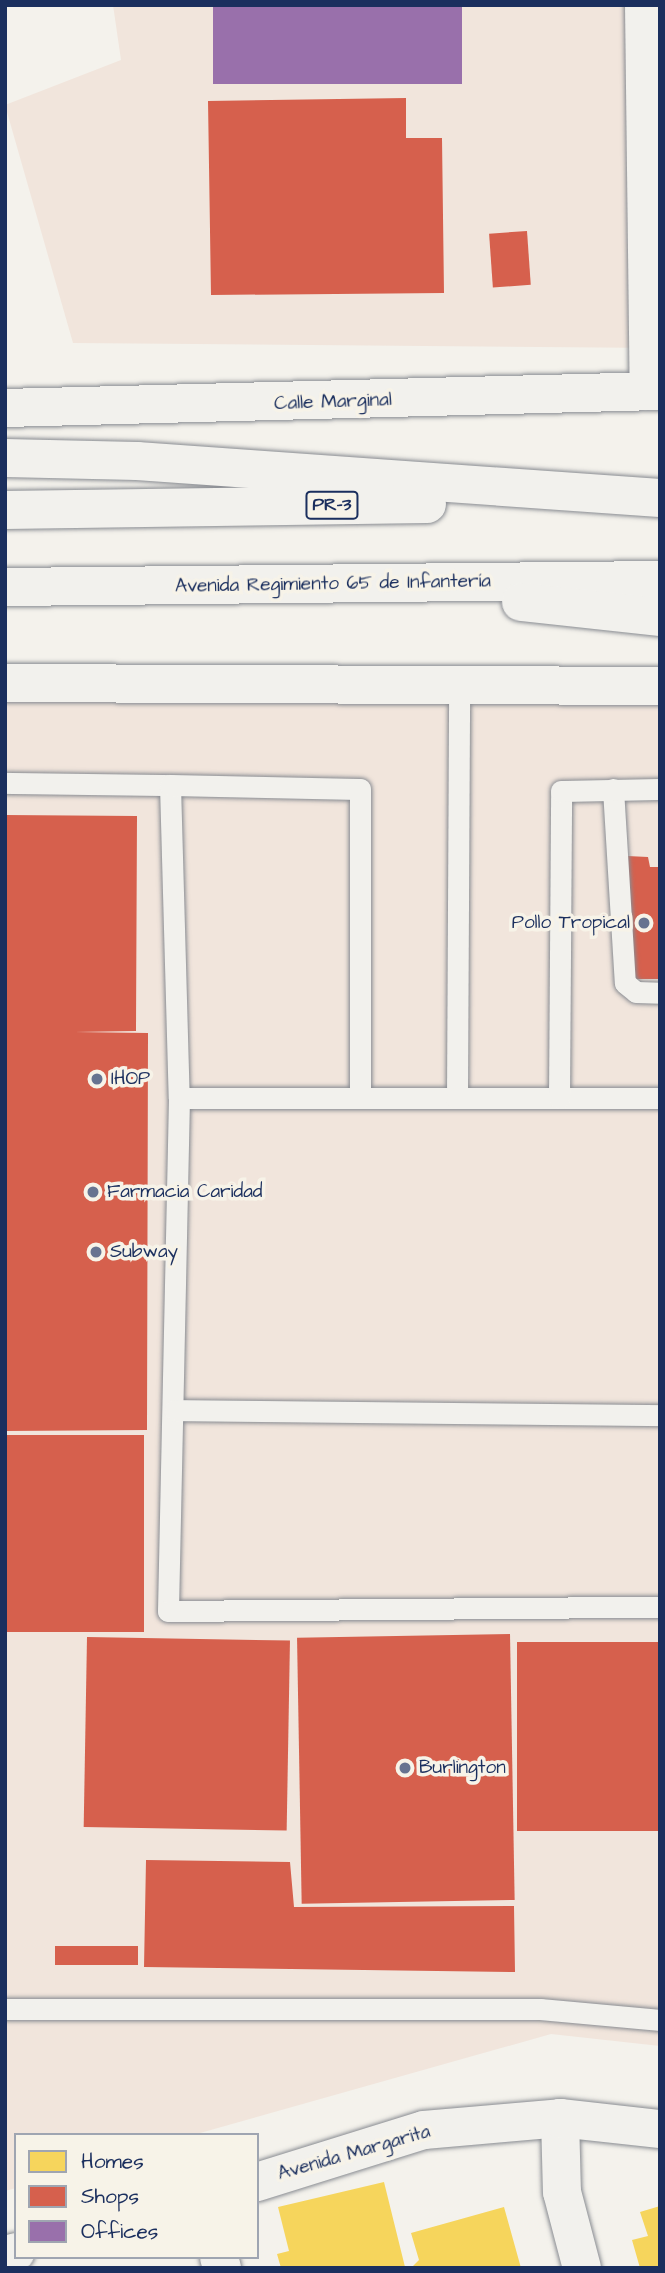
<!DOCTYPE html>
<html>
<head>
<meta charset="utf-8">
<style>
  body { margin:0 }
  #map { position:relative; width:665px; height:2273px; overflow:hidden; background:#f4f2ec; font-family:"Architects Daughter",sans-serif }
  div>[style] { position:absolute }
  .built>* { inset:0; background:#f1e5dc }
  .homes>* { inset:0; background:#f6d55c }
  .shops>* { inset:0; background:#d6604d; transform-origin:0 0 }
  .offices>* { inset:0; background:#9970ab; transform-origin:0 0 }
  .roads { filter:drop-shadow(0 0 2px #898c92) drop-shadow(0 0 2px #898c92) }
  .lane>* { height:21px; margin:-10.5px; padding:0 10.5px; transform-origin:10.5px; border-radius:10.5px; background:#f2f1ed }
  .street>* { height:38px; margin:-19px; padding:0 19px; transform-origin:19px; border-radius:19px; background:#f2f1ed }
  .primary>* { height:38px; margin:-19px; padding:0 19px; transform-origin:19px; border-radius:19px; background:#f2f1ed }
  .dots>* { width:19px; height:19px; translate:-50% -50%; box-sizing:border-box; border:4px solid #f7f3e8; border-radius:50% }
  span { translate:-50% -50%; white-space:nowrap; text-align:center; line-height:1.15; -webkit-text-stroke:7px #f7f3e8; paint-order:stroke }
  .shield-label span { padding:2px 5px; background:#f7f3e8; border:2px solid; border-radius:5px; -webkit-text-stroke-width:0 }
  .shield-label { font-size:18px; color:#1b2f5e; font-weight:700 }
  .street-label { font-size:19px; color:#1b2f5e }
  .poi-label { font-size:19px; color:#1b2f5e }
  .right { translate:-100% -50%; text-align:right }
  .left { translate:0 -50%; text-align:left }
  .frame { position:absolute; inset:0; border:7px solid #1b2f5e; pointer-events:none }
  .legend { position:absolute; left:14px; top:2133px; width:245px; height:126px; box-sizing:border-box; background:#f7f3e8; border:2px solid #9fa5b1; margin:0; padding:9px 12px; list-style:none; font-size:21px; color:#1b2f5e }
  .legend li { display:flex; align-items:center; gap:14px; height:35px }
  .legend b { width:35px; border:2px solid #9fa5b1 }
</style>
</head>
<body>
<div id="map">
  <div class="built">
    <div style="clip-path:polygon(113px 5px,660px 5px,660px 348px,73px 343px,5px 105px,121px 60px)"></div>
    <div style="clip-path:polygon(5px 665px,660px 669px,660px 2046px,551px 2034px,193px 2135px,16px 2135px,16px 2188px,5px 2191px)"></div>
  </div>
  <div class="homes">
    <div style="clip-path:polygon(384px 2182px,405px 2267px,281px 2268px,277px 2254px,289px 2251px,278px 2207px)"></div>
    <div style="clip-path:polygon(660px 2206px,660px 2268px,640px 2268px,632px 2240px,648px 2236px,640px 2212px)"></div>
    <div style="clip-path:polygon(504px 2207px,521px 2268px,411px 2268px,419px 2260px,411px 2233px)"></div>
  </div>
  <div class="shops">
    <div style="clip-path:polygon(406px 98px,406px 138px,442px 138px,444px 293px,211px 295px,208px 101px)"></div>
    <div style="left:527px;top:231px;width:54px;height:38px;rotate:86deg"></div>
    <div style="clip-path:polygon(5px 815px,137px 816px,136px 1031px,75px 1032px,148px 1033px,147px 1430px,5px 1431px)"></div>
    <div style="clip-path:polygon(627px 856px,648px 857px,650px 867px,660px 867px,660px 979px,628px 979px)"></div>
    <div style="left:5px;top:1435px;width:139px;height:197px"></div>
    <div style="left:510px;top:1634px;width:266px;height:213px;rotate:89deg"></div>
    <div style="left:87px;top:1637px;width:203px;height:190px;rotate:1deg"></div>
    <div style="left:660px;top:1642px;width:189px;height:143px;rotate:90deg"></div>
    <div style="clip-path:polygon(146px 1860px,290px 1862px,294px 1907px,514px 1906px,515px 1972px,144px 1967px)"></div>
    <div style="left:55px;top:1946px;width:83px;height:19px"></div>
  </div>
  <div class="offices">
    <div style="left:213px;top:5px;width:249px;height:79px"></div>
  </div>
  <div class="roads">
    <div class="lane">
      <div style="left:5px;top:783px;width:165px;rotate:0.7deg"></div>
      <div style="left:170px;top:785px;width:313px;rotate:88.4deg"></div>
      <div style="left:179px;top:1098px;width:513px;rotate:91.23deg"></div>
      <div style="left:168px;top:1611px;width:492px;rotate:-0.5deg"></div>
      <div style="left:170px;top:785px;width:190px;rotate:1.2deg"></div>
      <div style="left:360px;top:789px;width:309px;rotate:90deg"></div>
      <div style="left:613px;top:789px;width:194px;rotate:86.5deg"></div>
      <div style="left:625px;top:983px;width:14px;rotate:39deg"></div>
      <div style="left:636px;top:992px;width:24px;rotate:2deg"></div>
      <div style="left:179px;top:1098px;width:278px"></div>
      <div style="left:457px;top:1098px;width:412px;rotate:-89.7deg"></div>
      <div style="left:457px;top:1098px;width:203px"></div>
      <div style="left:559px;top:1098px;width:307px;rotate:-89.6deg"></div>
      <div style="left:561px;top:791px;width:99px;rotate:-1.2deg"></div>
      <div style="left:175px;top:1410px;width:485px;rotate:0.6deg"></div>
      <div style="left:5px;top:2009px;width:535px"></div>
      <div style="left:540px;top:2009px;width:121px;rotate:5.2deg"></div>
    </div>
    <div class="street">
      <div style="left:644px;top:5px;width:386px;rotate:89.3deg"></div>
      <div style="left:5px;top:408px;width:655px;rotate:-1.49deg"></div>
      <div style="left:5px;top:683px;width:655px;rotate:0.26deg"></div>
      <div style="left:560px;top:2118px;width:74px;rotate:88.5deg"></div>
      <div style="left:562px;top:2192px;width:79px;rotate:75.3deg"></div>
      <div style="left:257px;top:2182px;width:175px;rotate:-17.3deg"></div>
      <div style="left:424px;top:2130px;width:137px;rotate:-5deg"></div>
      <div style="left:560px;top:2118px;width:101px;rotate:6.3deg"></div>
      <div style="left:5px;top:2255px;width:11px;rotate:-15deg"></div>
      <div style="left:219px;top:2257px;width:11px;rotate:75deg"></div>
    </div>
    <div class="primary">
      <div style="left:5px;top:458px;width:132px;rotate:1.3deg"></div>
      <div style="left:137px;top:461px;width:524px;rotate:4.05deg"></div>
      <div style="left:5px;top:510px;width:422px;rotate:-0.8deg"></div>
      <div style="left:5px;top:587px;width:655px;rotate:-0.61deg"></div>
      <div style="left:521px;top:602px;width:140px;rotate:6.2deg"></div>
    </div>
  </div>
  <div class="dots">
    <div style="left:644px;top:923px;background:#677390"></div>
    <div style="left:97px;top:1079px;background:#677390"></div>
    <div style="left:93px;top:1192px;background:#677390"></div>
    <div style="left:96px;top:1252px;background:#677390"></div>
    <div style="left:405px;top:1768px;background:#677390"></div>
  </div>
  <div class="shield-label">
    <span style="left:332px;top:505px">PR-3</span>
  </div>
  <div class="street-label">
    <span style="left:333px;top:402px;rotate:-2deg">Calle Marginal</span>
    <span style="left:333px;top:584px;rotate:-1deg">Avenida Regimiento 65 de Infantería</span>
    <span style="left:354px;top:2153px;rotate:-16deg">Avenida Margarita</span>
  </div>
  <div class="poi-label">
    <span class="right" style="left:630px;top:923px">Pollo Tropical</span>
    <span class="left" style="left:111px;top:1079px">IHOP</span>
    <span class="left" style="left:107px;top:1192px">Farmacia Caridad</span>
    <span class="left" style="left:110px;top:1252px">Subway</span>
    <span class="left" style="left:419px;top:1768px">Burlington</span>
  </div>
  <div class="frame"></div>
  <ul class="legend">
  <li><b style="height:19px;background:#f6d55c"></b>Homes</li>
  <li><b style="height:19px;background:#d6604d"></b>Shops</li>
  <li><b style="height:19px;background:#9970ab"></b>Offices</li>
  </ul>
</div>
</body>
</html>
